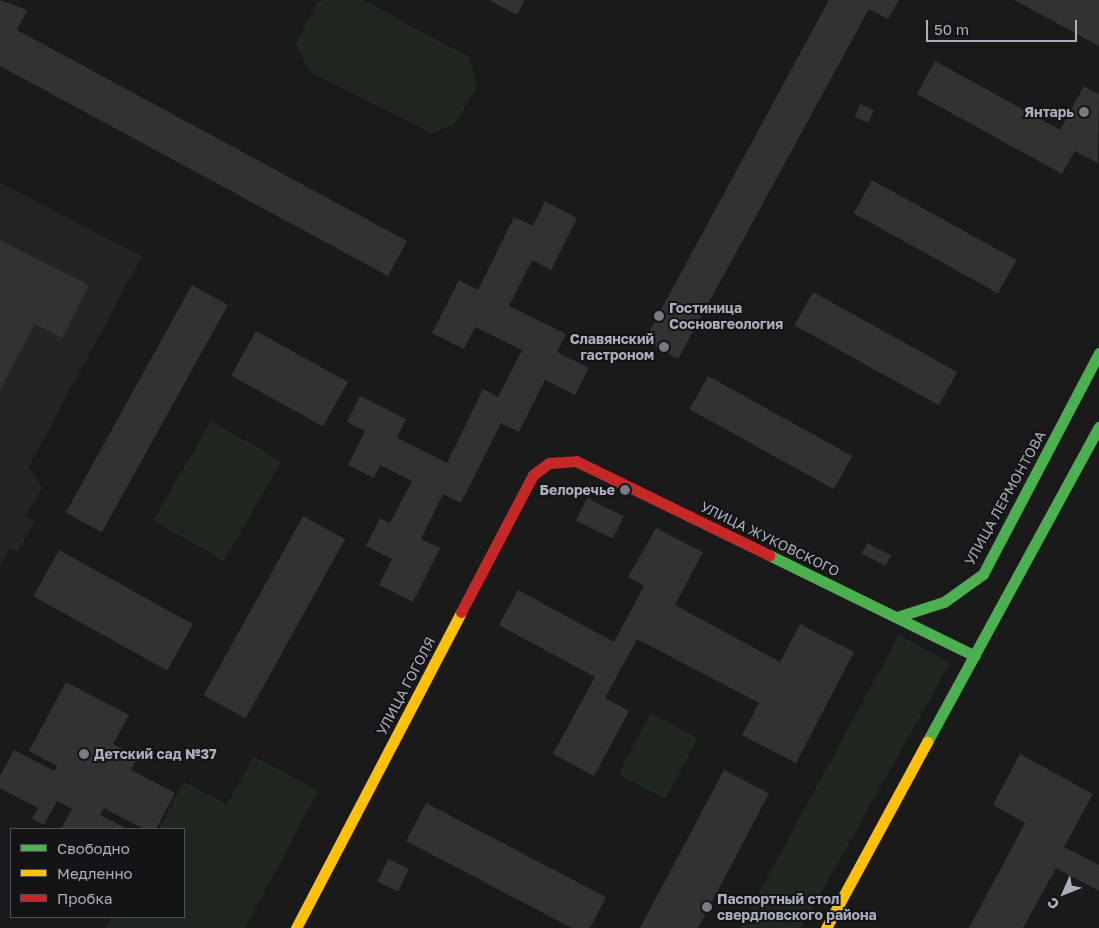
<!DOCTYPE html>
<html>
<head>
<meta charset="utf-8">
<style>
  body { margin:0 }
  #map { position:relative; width:1099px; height:928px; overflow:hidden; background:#1a1a1a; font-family:"Golos Text",sans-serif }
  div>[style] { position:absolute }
  .built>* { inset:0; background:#242426 }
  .green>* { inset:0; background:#202721; transform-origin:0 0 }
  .building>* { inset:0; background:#323232; transform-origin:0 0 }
  .fast>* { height:11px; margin:-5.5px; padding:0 5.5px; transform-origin:5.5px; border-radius:5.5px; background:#4caf50 }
  .slow>* { height:11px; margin:-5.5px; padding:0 5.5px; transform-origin:5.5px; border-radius:5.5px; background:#ffc107 }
  .jam>* { height:11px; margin:-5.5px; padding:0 5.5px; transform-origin:5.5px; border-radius:5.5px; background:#c62828 }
  .dots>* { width:14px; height:14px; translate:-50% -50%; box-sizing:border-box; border:2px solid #141416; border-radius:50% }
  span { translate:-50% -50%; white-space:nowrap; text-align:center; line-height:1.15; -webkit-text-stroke:4px #141416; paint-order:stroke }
  .poi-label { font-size:14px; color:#abafba; font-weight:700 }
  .right { translate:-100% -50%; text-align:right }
  .left { translate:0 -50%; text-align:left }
  .street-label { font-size:14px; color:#abafba }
  .legend { position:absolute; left:10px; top:828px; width:175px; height:90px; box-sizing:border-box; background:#141416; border:1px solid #505258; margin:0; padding:6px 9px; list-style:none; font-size:15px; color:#abafba }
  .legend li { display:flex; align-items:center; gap:10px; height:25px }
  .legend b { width:25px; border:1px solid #505258 }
  .north { position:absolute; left:1039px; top:868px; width:50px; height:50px; -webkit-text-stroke:4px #141416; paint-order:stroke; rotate:226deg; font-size:14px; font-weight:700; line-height:20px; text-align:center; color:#abafba }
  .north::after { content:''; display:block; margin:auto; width:18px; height:22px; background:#abafba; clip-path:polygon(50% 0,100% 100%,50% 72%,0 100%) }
  .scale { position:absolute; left:926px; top:20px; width:151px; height:22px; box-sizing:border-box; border:2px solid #abafba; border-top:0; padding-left:6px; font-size:15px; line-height:18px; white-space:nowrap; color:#abafba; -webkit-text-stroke:4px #141416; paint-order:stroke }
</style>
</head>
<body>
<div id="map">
  <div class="built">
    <div style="clip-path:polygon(0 183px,142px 256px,29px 466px,42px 488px,26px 516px,35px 521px,17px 552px,9px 548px,0 566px)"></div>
  </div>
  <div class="green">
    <div style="clip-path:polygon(323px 0,363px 0,469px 57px,477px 86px,454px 125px,432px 133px,309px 71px,296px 44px,317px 3px)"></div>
    <div style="left:211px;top:421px;width:81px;height:115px;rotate:30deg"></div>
    <div style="clip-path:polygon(899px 635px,950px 663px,801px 928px,740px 928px)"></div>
    <div style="left:651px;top:713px;width:53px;height:69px;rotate:28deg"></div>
    <div style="clip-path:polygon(253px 756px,318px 791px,245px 928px,106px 928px,112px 917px,184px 917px,184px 829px,159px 829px,184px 782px,227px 805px)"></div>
  </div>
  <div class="building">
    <div style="clip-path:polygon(0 0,27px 10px,17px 30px,407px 241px,388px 276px,0 66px)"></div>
    <div style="clip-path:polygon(489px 0,525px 0,517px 15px)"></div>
    <div style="clip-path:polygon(829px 0,899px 0,888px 19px,869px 9px,678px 359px,644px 341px)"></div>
    <div style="clip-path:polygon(1014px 0,1099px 0,1099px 46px)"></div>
    <div style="clip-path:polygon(935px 61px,1060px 130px,1084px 86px,1099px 94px,1098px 163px,1075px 151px,1062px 174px,917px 94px)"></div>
    <div style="left:860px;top:104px;width:15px;height:14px;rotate:23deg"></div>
    <div style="left:872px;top:180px;width:165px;height:38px;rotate:29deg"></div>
    <div style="clip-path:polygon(545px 201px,577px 218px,551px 270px,532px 260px,509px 306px,566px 334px,557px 352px,589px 368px,575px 395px,545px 380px,519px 432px,501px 423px,461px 503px,443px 494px,421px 539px,440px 548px,413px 602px,379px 585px,392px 559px,366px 546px,380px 518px,390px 523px,412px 481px,380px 465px,374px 478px,348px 465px,365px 431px,347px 422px,360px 396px,406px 419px,397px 438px,447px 463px,483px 389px,498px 397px,522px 350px,475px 327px,464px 349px,432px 333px,459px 280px,478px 290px,514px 217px,533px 226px)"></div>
    <div style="clip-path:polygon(0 240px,89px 285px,62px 338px,35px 324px,0 390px)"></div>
    <div style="left:192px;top:285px;width:41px;height:260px;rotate:29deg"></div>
    <div style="left:813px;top:292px;width:165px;height:38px;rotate:29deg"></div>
    <div style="left:256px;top:331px;width:105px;height:51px;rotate:29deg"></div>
    <div style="left:708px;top:376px;width:165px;height:38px;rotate:29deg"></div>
    <div style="left:587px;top:498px;width:41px;height:25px;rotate:26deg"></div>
    <div style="left:303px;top:516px;width:48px;height:205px;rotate:29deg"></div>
    <div style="clip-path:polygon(656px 528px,703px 552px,675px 605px,780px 662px,800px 624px,854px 652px,796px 763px,742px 735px,759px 703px,637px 639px,605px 698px,629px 711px,594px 776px,553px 754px,595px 677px,499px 625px,518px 590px,614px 642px,644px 586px,628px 577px)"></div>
    <div style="left:867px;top:543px;width:27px;height:12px;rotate:27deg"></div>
    <div style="left:59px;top:550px;width:153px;height:53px;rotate:29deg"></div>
    <div style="clip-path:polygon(66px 682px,129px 715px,113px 744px,138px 757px,131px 770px,175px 793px,156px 829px,144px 829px,104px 808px,100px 815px,128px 829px,61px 829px,72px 809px,57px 801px,44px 825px,32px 819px,38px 808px,0 788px,0 776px,14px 750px,54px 771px,57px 766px,29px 751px)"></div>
    <div style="clip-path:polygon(1020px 754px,1093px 794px,1064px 847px,1099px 865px,1099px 891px,1056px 868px,1023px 928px,969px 928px,1025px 823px,993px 805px)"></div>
    <div style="clip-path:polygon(724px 770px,769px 793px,754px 822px,698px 928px,640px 928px)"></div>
    <div style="clip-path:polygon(426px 803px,606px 897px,590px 928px,572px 928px,406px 841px)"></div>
    <div style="left:388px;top:859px;width:23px;height:25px;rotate:25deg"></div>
  </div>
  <div class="fast">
    <div style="left:769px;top:555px;width:229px;rotate:26.1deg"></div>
    <div style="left:897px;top:617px;width:49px;rotate:-17.7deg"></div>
    <div style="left:944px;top:602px;width:48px;rotate:-35.7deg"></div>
    <div style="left:983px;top:574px;width:250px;rotate:-62.3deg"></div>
    <div style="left:927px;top:742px;width:359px;rotate:-61.4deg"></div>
  </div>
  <div class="slow">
    <div style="left:296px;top:928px;width:356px;rotate:-62.4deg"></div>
    <div style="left:826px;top:928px;width:212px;rotate:-61.5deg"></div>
  </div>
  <div class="jam">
    <div style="left:461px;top:612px;width:155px;rotate:-62.3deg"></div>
    <div style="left:533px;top:475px;width:20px;rotate:-37deg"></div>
    <div style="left:549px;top:463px;width:27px;rotate:-4deg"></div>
    <div style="left:576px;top:461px;width:215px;rotate:26deg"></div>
  </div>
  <div class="dots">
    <div style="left:1084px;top:112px;background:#787b82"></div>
    <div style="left:659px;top:316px;background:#787b82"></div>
    <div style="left:664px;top:347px;background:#787b82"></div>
    <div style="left:625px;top:490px;background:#787b82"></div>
    <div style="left:84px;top:754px;background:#787b82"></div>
    <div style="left:707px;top:907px;background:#787b82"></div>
  </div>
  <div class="poi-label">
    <span class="right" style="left:1074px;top:112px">Янтарь</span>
    <span class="left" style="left:669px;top:316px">Гостиница<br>Сосновгеология</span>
    <span class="right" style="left:654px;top:347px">Славянский<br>гастроном</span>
    <span class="right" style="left:615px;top:490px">Белоречье</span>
    <span class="left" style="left:94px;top:754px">Детский сад №37</span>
    <span class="left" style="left:717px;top:907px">Паспортный стол<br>свердловского района</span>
  </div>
  <div class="street-label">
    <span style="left:1005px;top:498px;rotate:-61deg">УЛИЦА ЛЕРМОНТОВА</span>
    <span style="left:770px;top:539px;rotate:26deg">УЛИЦА ЖУКОВСКОГО</span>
    <span style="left:406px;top:686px;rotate:-62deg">УЛИЦА ГОГОЛЯ</span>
  </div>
  <ul class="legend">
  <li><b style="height:6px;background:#4caf50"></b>Свободно</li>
  <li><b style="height:6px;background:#ffc107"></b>Медленно</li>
  <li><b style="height:6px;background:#c62828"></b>Пробка</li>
  </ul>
  <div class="north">С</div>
  <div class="scale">50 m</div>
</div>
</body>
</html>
